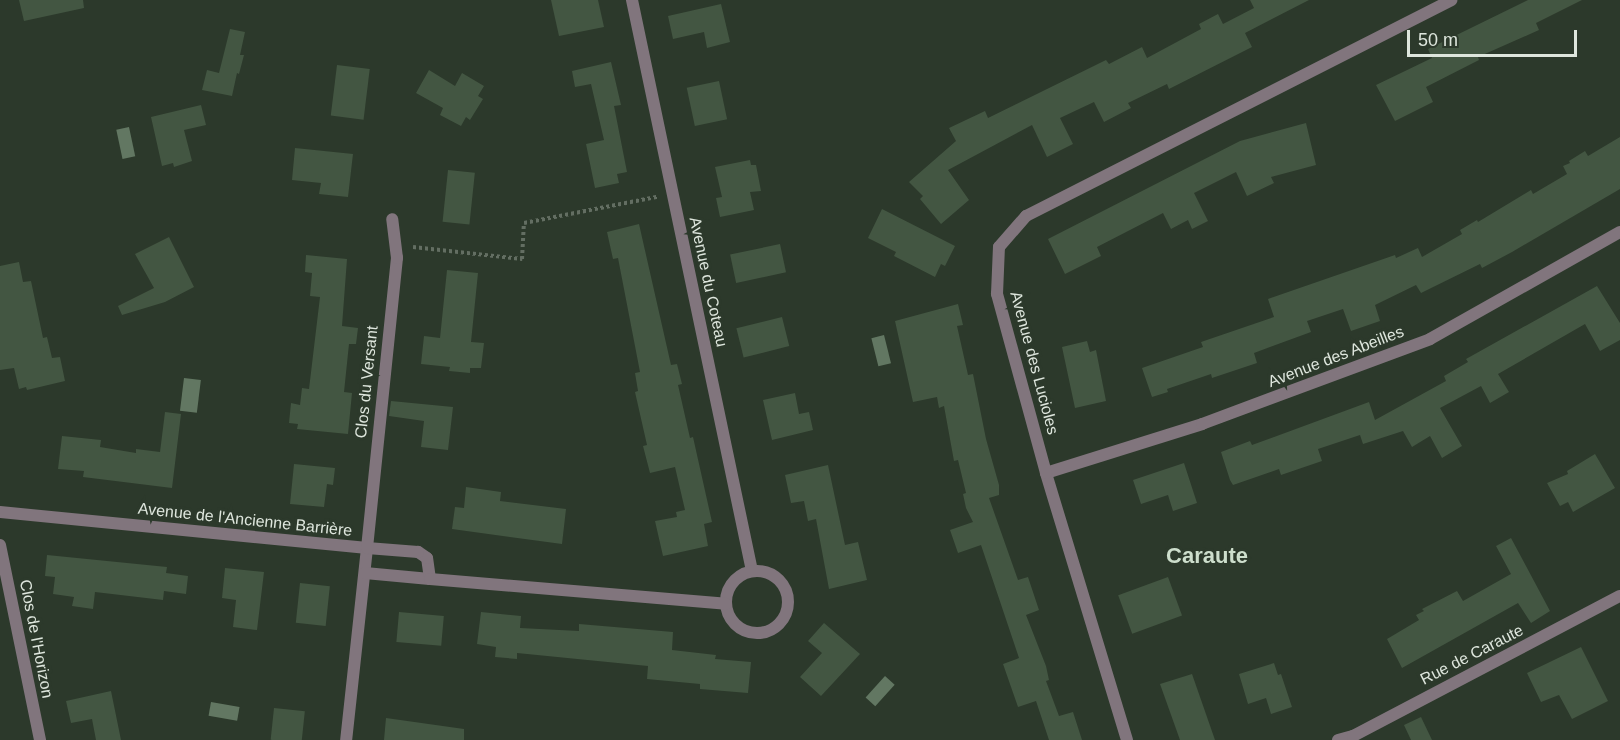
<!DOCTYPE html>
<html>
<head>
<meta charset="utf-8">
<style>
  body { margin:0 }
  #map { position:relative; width:1620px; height:740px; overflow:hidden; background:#2c392b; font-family:Arial,sans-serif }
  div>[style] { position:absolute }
  .water>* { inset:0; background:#627762; transform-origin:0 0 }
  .building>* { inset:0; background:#435642; transform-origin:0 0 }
  .path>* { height:4px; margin-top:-2px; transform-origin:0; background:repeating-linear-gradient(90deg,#636e62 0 3px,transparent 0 6px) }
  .street>* { height:12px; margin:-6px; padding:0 6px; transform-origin:6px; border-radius:6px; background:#81757d }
  .street>.ring { margin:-6px; padding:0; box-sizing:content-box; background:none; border:12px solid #81757d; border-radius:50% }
  span { translate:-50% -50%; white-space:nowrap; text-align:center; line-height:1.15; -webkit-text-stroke:6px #2c392b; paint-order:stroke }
  .street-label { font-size:16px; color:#dee6dd }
  .district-label { font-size:22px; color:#cddecc; font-weight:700 }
  .scale { position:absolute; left:1407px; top:30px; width:170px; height:27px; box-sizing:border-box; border:3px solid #dee6dd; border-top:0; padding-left:8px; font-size:18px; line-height:21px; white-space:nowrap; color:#dee6dd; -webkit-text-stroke:4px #2c392b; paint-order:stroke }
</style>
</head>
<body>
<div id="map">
  <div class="water">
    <div style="left:129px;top:127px;width:30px;height:13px;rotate:78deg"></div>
    <div style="left:884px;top:335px;width:29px;height:13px;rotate:76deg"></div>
    <div style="left:184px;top:378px;width:17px;height:33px;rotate:7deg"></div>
    <div style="left:885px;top:676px;width:13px;height:29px;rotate:42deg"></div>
    <div style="left:211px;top:702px;width:29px;height:14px;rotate:10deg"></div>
  </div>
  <div class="building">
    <div style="clip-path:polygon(19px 0,83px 0,84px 8px,24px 21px)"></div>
    <div style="clip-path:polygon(551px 0,598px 0,604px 27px,559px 36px)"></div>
    <div style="clip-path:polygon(1250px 0,1309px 0,1245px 33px,1252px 47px,1169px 89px,1167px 84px,1128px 103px,1131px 108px,1104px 122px,1094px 102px,1060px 118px,1073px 144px,1047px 157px,1032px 125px,948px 170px,969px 200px,941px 224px,920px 199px,923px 196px,909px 182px,956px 141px,949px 128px,985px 111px,988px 118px,1106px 60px,1109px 64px,1142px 47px,1147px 58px,1201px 29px,1199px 24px,1218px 14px,1223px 24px,1254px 8px)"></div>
    <div style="clip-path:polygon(1528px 0,1582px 0,1536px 23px,1539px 30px,1478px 57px,1479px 60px,1426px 87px,1433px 102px,1395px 121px,1376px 85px,1432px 58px,1428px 49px)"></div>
    <div style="clip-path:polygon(721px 4px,730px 42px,707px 48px,704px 32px,673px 39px,668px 16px)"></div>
    <div style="clip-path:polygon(230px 29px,245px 32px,240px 55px,244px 55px,239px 74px,237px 73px,232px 96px,202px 90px,207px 70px,219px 73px)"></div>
    <div style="clip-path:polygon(611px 62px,621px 105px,614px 106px,627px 172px,617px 174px,619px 183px,595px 188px,586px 144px,604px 140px,591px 84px,575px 87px,572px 71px)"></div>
    <div style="left:337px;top:65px;width:33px;height:51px;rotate:7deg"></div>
    <div style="clip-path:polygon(429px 70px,455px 86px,462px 73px,484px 86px,478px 96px,483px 99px,470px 120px,466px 117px,461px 126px,440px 115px,443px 108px,416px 93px)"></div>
    <div style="left:719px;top:81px;width:39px;height:33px;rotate:78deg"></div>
    <div style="clip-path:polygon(201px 105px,206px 125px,184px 130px,192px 161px,174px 167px,173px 163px,162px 166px,151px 117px)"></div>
    <div style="clip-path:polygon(1306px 123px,1316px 165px,1271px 177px,1274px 183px,1247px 196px,1236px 172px,1194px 193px,1208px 221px,1192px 229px,1188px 220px,1171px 229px,1163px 213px,1097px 247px,1101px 256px,1065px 274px,1048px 239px,1240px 141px)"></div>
    <div style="clip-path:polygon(1620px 137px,1620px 189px,1512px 252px,1482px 268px,1480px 264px,1421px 293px,1416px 285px,1375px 305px,1380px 321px,1351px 331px,1343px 309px,1307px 321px,1311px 332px,1254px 353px,1257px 363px,1212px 378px,1211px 374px,1167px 389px,1168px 392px,1152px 397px,1142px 368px,1203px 347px,1201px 342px,1274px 317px,1268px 299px,1395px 255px,1396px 258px,1418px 248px,1422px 257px,1462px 234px,1460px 230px,1477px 220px,1478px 222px,1531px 190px,1533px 194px,1567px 174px,1563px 166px,1570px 163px,1569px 161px,1585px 151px,1588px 156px)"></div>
    <div style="clip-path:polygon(295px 148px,353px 154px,348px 197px,319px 194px,321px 183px,292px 180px)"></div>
    <div style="clip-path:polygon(750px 160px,751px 165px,756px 165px,761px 191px,750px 192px,754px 210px,720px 217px,716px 198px,722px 197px,715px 167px)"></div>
    <div style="left:448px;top:170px;width:27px;height:52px;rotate:6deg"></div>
    <div style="clip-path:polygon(882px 209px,955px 246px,945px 266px,941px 264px,935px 277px,894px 256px,896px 252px,868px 238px)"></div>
    <div style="clip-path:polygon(639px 224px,671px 365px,677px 364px,682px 384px,678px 385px,690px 438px,693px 437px,712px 522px,704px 524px,708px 546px,663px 556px,655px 521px,677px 517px,676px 512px,685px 510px,675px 467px,650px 473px,643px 446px,647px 445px,635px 392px,638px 391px,635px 373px,640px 372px,618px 258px,613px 259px,607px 232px)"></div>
    <div style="clip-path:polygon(169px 237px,194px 287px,165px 302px,122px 315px,118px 306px,154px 288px,135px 254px)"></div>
    <div style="left:780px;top:244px;width:29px;height:51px;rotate:78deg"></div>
    <div style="clip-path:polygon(306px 255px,347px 259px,342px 326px,358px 328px,356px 344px,349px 344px,344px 392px,352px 393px,348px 434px,297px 429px,298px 424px,289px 423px,291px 403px,300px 405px,302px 388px,309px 389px,320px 297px,310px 296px,312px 273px,305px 272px)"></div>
    <div style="clip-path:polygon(19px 262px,23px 282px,31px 281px,43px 338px,47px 337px,52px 358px,60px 357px,65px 381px,27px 390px,26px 387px,19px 389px,14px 368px,0 370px,0 266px)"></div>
    <div style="clip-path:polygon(447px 270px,478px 273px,471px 342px,484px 343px,481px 368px,470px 368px,470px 373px,449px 371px,450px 367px,421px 364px,424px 336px,440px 338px)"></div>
    <div style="clip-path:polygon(1597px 286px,1620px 323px,1620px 340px,1600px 351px,1585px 324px,1498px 374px,1509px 392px,1490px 403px,1481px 386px,1440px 408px,1462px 446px,1442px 458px,1430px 436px,1412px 447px,1403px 431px,1363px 444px,1360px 435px,1318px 449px,1322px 461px,1281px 475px,1279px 469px,1233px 485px,1230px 480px,1221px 452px,1250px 441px,1252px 445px,1369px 402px,1375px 420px,1446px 381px,1444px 376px,1468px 362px,1466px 359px)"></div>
    <div style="clip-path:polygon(958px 304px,963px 325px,957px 326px,968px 375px,973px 374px,986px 439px,999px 485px,999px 495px,989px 498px,1018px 580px,1028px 577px,1039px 610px,1026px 615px,1046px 666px,1049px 680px,1046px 681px,1059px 716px,1073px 712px,1082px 740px,1049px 740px,1036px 701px,1018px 707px,1003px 664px,1019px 658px,981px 545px,958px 553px,950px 530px,973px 522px,966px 508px,963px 494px,966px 493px,958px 460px,954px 461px,944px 406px,939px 408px,937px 397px,913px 402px,895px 321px)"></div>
    <div style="left:782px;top:317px;width:30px;height:47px;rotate:76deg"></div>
    <div style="clip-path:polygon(1087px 341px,1090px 352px,1096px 350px,1106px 401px,1075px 408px,1062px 347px)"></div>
    <div style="clip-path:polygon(795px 393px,799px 414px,809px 412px,813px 430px,772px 440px,763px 400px)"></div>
    <div style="clip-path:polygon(391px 401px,453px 407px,448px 450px,421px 447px,424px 421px,389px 416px)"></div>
    <div style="clip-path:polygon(165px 412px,181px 414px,172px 488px,83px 477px,84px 471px,58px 469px,62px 436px,101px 440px,100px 447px,136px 453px,136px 449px,160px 452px)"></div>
    <div style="clip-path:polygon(1595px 454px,1615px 488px,1573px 512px,1568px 502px,1560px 506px,1547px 483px,1568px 474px,1567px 471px)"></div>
    <div style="clip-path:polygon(1184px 463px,1197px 503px,1173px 511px,1168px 495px,1141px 504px,1133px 480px)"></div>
    <div style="clip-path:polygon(294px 464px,335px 468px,333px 485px,327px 484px,324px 507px,290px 504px)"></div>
    <div style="clip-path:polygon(828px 465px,845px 545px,858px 542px,867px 580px,829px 589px,816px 519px,808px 521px,804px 501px,791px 503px,785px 475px)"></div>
    <div style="clip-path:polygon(466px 487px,501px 492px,500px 501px,566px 509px,562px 544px,452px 529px,455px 507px,464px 508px)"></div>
    <div style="clip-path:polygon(1511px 538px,1550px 611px,1531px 623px,1518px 603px,1402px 668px,1387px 639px,1419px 620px,1416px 615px,1424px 611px,1422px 609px,1457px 591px,1463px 601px,1511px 574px,1496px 546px)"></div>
    <div style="clip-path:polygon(47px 555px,167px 567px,166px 573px,188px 576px,186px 594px,164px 591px,163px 600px,95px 592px,93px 609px,72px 606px,74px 597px,53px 594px,55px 577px,45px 576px)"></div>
    <div style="clip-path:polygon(225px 568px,264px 572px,257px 630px,233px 627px,236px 600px,222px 598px)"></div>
    <div style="left:1168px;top:577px;width:41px;height:53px;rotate:70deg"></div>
    <div style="left:300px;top:583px;width:30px;height:40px;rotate:6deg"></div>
    <div style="left:399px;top:612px;width:45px;height:30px;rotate:5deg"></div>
    <div style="clip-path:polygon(481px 612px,521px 616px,520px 628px,579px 631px,579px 624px,673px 632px,672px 650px,716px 655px,715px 659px,751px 662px,748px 693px,700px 689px,700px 684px,647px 679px,648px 666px,517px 653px,517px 659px,495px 657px,496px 647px,477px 644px)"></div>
    <div style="clip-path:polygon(824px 623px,860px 654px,821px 696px,800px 677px,822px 653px,808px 641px)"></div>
    <div style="clip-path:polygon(1581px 647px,1608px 701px,1572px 719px,1559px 695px,1541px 702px,1527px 673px)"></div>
    <div style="clip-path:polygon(1274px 663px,1278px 675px,1281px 674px,1292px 707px,1271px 714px,1266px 698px,1248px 704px,1239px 674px)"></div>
    <div style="clip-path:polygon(1192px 674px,1215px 740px,1180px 740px,1160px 684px)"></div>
    <div style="clip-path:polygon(111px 691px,121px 740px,96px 740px,92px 719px,71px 723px,66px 701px)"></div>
    <div style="left:274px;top:708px;width:31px;height:32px;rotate:6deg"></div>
    <div style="clip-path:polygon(1421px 717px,1432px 740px,1411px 740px,1404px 725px)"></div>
    <div style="clip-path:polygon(386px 718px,464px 729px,464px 740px,384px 740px)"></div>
  </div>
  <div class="path">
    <div style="left:413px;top:247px;width:110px;rotate:6.3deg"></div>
    <div style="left:522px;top:259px;width:36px;rotate:-87deg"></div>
    <div style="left:524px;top:223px;width:136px;rotate:-11.1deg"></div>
  </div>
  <div class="street">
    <div style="left:632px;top:0;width:583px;rotate:78.13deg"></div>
    <div style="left:1046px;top:473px;width:164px;rotate:-17.4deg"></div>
    <div style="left:1202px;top:424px;width:243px;rotate:-20.4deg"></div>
    <div style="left:1430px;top:339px;width:218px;rotate:-29.4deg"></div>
    <div style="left:0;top:512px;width:369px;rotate:5.6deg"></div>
    <div style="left:367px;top:548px;width:193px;rotate:96.2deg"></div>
    <div style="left:0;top:545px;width:199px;rotate:78.4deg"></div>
    <div class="ring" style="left:726px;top:571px;width:50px;height:50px"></div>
    <div style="left:365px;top:573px;width:65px;rotate:5.3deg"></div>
    <div style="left:430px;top:579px;width:21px;rotate:-98deg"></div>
    <div style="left:427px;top:558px;width:11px;rotate:-146deg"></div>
    <div style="left:418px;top:552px;width:51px;rotate:-175.5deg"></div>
    <div style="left:367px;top:548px;width:292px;rotate:-84.1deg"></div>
    <div style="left:397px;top:258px;width:39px;rotate:-97deg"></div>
    <div style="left:430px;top:579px;width:297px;rotate:4.8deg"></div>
    <div style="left:1127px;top:740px;width:279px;rotate:-106.9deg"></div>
    <div style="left:1046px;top:473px;width:186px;rotate:-105.3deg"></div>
    <div style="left:997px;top:294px;width:47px;rotate:-87.6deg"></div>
    <div style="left:999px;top:247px;width:41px;rotate:-48.9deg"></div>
    <div style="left:1026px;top:216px;width:477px;rotate:-26.9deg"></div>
    <div style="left:1338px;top:740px;width:16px;rotate:-15deg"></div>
    <div style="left:1353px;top:736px;width:301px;rotate:-27.7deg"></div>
  </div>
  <div class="street-label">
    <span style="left:708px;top:282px;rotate:78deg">Avenue du Coteau</span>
    <span style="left:1336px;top:357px;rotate:-21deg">Avenue des Abeilles</span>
    <span style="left:1034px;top:363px;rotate:75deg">Avenue des Lucioles</span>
    <span style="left:367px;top:382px;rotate:-84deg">Clos du Versant</span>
    <span style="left:245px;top:520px;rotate:6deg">Avenue de l'Ancienne Barrière</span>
    <span style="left:36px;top:639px;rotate:79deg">Clos de l'Horizon</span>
    <span style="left:1472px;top:655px;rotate:-27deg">Rue de Caraute</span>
  </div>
  <div class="district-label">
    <span style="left:1207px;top:556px">Caraute</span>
  </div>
  <div class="scale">50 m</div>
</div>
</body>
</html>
